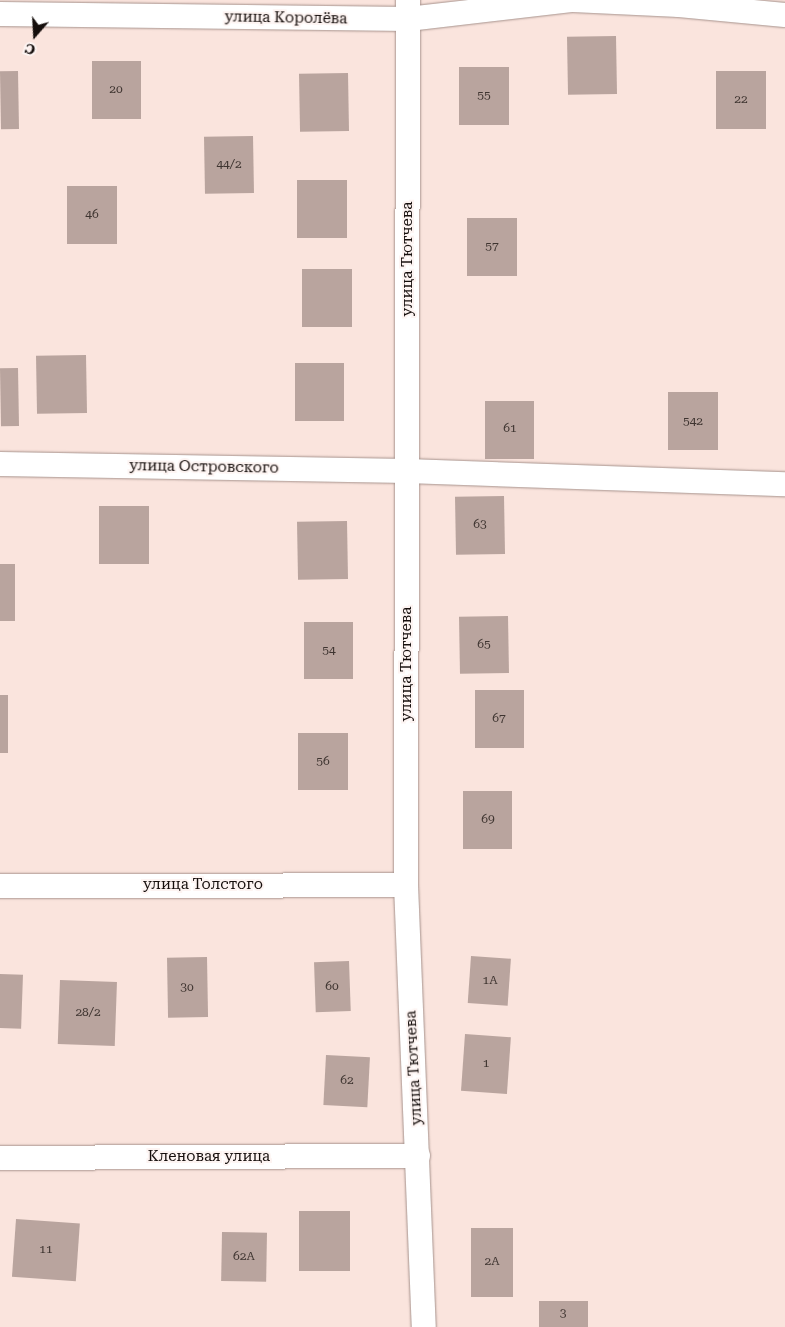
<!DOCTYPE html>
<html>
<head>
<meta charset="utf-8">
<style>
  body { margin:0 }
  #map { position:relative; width:785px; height:1327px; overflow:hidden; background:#fae4dd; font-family:"Roboto Serif",serif }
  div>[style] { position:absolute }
  .building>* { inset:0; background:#b9a49e; transform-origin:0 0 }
  .roads { filter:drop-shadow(0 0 1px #a7938d) drop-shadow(0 0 1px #a7938d) }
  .minor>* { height:24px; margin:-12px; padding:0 12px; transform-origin:12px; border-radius:12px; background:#fff }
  span { translate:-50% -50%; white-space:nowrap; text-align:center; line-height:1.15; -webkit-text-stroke:4px #fdf4f2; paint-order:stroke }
  .number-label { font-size:12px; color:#3e3430 }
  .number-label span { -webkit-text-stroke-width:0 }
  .street-label { font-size:15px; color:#150e0c }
  .north { position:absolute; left:10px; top:10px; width:50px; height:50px; -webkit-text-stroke:4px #fdf4f2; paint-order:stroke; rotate:199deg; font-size:14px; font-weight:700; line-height:20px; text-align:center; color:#150e0c }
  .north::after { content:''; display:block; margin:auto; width:18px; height:22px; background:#150e0c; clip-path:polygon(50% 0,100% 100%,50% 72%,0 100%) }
</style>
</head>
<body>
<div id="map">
  <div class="building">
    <div style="left:616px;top:36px;width:58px;height:49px;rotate:89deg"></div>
    <div style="left:92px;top:61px;width:49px;height:58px"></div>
    <div style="left:509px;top:67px;width:58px;height:50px;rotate:90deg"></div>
    <div style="left:18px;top:71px;width:58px;height:18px;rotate:89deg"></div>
    <div style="left:766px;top:71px;width:58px;height:50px;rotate:90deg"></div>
    <div style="left:348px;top:73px;width:58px;height:49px;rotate:89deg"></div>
    <div style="left:253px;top:136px;width:57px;height:49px;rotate:89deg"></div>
    <div style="left:347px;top:180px;width:58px;height:50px;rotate:90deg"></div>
    <div style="left:67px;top:186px;width:50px;height:58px"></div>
    <div style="left:517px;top:218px;width:58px;height:50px;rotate:90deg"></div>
    <div style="left:352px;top:269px;width:58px;height:50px;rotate:90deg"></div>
    <div style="left:86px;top:355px;width:58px;height:50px;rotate:89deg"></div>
    <div style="left:344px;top:363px;width:58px;height:49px;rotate:90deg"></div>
    <div style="left:18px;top:368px;width:58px;height:18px;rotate:89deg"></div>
    <div style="left:718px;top:392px;width:58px;height:50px;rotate:90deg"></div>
    <div style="left:485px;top:401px;width:49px;height:58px"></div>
    <div style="left:504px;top:496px;width:58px;height:49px;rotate:89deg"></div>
    <div style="left:149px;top:506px;width:58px;height:50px;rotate:90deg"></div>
    <div style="left:347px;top:521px;width:58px;height:50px;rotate:89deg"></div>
    <div style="left:0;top:564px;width:15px;height:57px"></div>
    <div style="left:508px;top:616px;width:57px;height:49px;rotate:89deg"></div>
    <div style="left:304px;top:622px;width:49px;height:57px"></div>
    <div style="left:475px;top:690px;width:49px;height:58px"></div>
    <div style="left:0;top:695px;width:8px;height:58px"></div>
    <div style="left:298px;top:733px;width:50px;height:57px"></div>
    <div style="left:463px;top:791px;width:49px;height:58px"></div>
    <div style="left:471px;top:956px;width:40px;height:47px;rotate:4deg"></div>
    <div style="left:207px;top:957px;width:60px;height:40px;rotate:89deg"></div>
    <div style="left:349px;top:961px;width:50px;height:35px;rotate:88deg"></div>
    <div style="left:0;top:974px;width:23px;height:54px;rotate:2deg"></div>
    <div style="left:60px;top:980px;width:57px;height:64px;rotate:2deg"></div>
    <div style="left:465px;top:1034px;width:46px;height:57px;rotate:4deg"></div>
    <div style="left:326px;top:1055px;width:44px;height:50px;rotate:3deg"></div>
    <div style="left:299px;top:1211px;width:51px;height:60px"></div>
    <div style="left:16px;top:1219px;width:64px;height:58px;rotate:4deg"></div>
    <div style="left:471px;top:1228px;width:42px;height:69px"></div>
    <div style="left:222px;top:1232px;width:45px;height:49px;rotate:1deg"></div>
    <div style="left:539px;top:1301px;width:49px;height:26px"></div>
  </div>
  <div class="roads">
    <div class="minor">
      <div style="left:408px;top:0;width:885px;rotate:90.13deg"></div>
      <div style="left:406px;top:885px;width:442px;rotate:87.7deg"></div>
      <div style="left:573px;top:0;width:106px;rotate:2.7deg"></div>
      <div style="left:679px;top:5px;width:106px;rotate:5.4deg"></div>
      <div style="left:0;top:14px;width:408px;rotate:0.7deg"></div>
      <div style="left:408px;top:19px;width:164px;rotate:-6.6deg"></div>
      <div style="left:0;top:464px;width:407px;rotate:1deg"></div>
      <div style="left:407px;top:471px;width:378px;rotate:2deg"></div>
      <div style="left:0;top:886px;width:406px;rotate:-0.1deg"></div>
      <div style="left:0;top:1158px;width:418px;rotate:-0.3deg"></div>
    </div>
  </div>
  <div class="number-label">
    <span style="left:116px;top:90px">20</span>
    <span style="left:484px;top:96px">55</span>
    <span style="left:741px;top:100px">22</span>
    <span style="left:229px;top:165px">44/2</span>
    <span style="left:92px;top:215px">46</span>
    <span style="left:492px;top:247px">57</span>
    <span style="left:693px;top:422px">542</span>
    <span style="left:510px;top:429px">61</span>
    <span style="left:480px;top:525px">63</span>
    <span style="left:484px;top:645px">65</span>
    <span style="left:329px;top:651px">54</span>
    <span style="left:499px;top:719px">67</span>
    <span style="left:323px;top:762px">56</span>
    <span style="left:488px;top:820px">69</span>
    <span style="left:490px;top:981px">1А</span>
    <span style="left:332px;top:987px">60</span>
    <span style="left:187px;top:988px">30</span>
    <span style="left:88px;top:1013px">28/2</span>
    <span style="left:486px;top:1064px">1</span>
    <span style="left:347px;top:1081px">62</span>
    <span style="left:46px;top:1250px">11</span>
    <span style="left:244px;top:1257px">62А</span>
    <span style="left:492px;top:1262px">2А</span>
    <span style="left:563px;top:1314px">3</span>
  </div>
  <div class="street-label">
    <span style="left:286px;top:18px;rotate:1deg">улица Королёва</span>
    <span style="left:408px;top:259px;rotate:-90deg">улица Тютчева</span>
    <span style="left:204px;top:467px;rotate:1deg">улица Островского</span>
    <span style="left:407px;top:664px;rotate:-90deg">улица Тютчева</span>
    <span style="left:203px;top:885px">улица Толстого</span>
    <span style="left:414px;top:1068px;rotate:-93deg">улица Тютчева</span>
    <span style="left:209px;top:1157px">Кленовая улица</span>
  </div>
  <div class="north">С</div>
</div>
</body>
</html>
